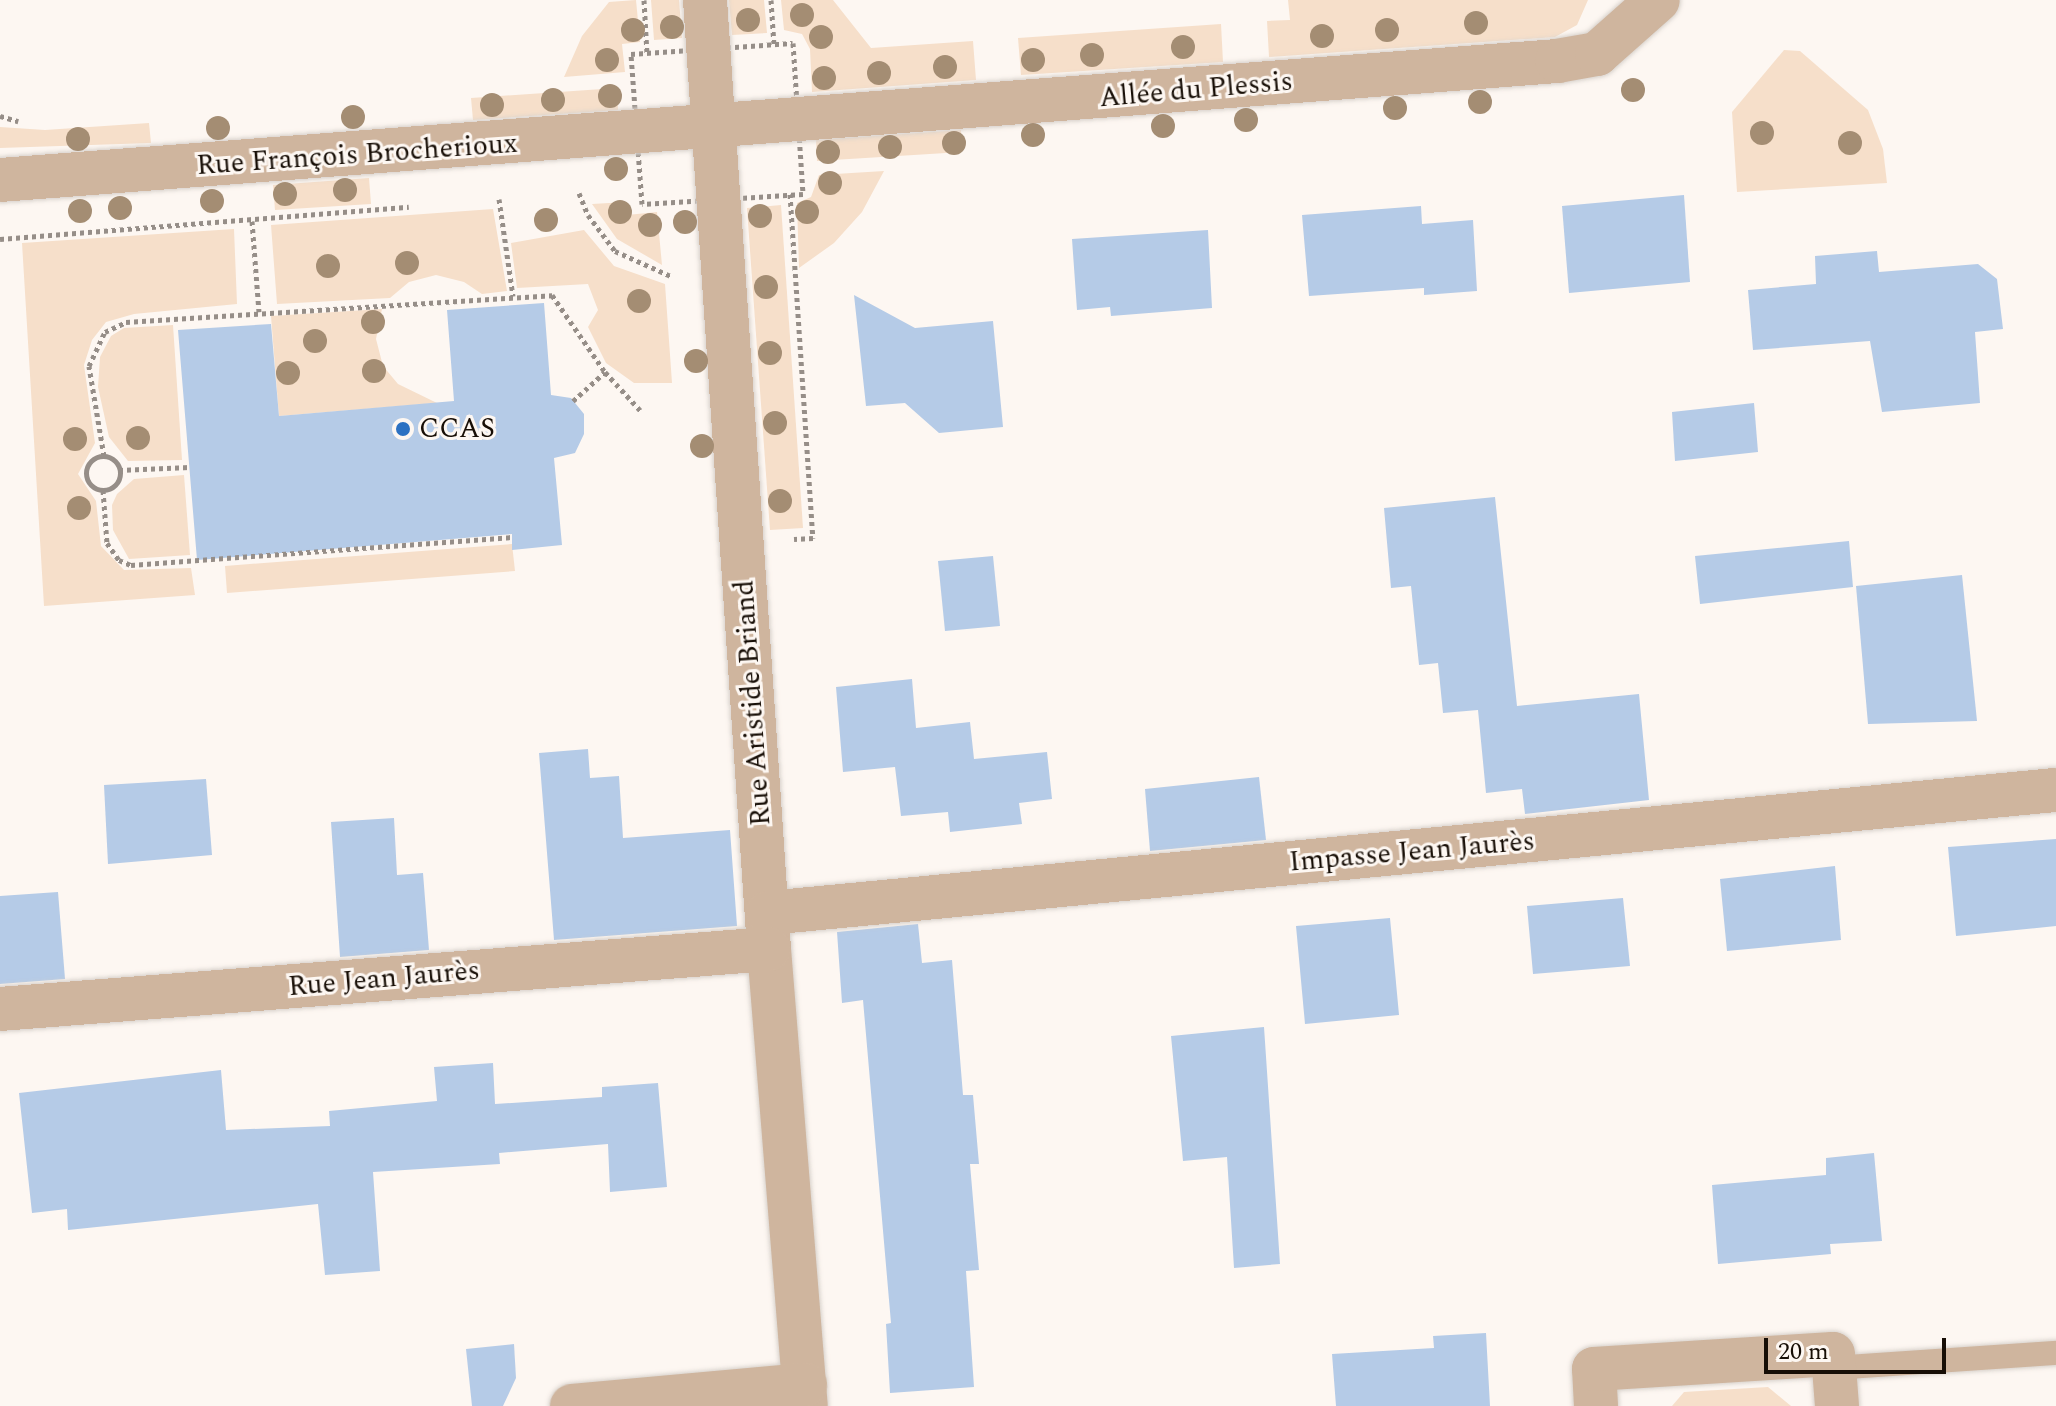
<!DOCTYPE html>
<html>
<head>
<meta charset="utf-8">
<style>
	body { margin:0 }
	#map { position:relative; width:2056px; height:1406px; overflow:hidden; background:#fdf7f2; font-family:Spectral,serif }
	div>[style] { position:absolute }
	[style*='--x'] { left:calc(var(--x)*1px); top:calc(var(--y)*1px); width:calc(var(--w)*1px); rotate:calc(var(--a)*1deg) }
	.green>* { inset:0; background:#f6dfca }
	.building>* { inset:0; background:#b5cbe7 }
	.path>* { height:5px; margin-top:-2.5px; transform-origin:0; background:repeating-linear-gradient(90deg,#968e88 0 4px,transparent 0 8px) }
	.path>.ring { margin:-2.5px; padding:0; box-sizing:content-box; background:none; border:5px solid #968e88; border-radius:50% }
	.roads { filter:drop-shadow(0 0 2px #d8d2cc) drop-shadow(0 0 2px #d8d2cc) }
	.lane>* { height:24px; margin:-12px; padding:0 12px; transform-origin:12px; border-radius:12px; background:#cfb59e }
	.street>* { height:44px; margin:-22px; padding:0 22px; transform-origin:22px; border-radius:22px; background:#cfb59e }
	.trees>* { width:24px; height:24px; margin:-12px; border-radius:50%; background:#a48d73 }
	.dots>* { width:22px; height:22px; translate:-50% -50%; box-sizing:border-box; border:4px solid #fdf7f2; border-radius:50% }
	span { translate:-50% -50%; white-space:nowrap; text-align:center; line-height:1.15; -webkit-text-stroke:6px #fdf7f2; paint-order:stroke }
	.street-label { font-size:28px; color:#170e06 }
	.poi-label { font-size:28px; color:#170e06 }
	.left { translate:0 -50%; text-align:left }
	.scale { position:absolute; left:1764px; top:1338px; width:182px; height:36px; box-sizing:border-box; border:4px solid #170e06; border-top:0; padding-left:10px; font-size:24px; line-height:28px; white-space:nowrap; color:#170e06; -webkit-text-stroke:6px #fdf7f2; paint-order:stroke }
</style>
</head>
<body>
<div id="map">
	<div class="green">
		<i style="clip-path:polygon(636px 0,640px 42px,622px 44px,625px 72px,564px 77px,582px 36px,609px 2px)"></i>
		<i style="clip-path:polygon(651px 0,679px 0,682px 38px,654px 40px)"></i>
		<i style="clip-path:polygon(729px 0,764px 0,767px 33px,732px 35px)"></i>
		<i style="clip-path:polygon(781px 0,833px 0,871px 48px,973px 41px,976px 80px,812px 92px,810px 49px,802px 34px,784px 30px)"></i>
		<i style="clip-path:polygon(1288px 0,1588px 0,1577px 25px,1555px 37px,1269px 57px,1267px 21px,1290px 20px)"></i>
		<i style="clip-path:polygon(1221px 24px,1223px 62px,1021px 75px,1018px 38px)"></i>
		<i style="clip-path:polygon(1784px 50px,1800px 51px,1868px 110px,1883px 149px,1887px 183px,1737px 192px,1732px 112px)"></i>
		<i style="clip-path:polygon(617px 88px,618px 110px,473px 120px,471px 98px)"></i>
		<i style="clip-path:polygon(149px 123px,151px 143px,0 148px,0 127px,45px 130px)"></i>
		<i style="clip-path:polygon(961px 130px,962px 152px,817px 161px,816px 140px)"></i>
		<i style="clip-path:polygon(884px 171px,862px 212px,834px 243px,799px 268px,797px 203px,811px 197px,819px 175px)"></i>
		<i style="clip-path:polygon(369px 178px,371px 204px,275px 210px,273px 185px)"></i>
		<i style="clip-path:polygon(626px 202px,627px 215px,657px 212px,662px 265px,617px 239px,592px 204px)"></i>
		<i style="clip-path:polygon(781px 205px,803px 528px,770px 530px,747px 208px)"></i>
		<i style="clip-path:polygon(493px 209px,507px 291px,482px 294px,464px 282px,436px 275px,409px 282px,390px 298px,277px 304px,271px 225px)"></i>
		<i style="clip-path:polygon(234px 229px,237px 304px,134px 314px,106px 322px,92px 340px,84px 365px,95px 443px,78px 474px,96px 501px,101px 546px,124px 570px,191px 568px,195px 595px,44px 606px,22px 243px)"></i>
		<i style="clip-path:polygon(584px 230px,614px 266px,665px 284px,672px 383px,634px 383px,606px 363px,588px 327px,598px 310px,588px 284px,517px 288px,511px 243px)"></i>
		<i style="clip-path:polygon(382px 309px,376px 339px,383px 366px,398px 384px,437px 403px,279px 416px,271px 316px)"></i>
		<i style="clip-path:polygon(173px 325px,182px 460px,128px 461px,109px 437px,98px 387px,100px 357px,111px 336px,124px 328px)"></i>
		<i style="clip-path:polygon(184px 475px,190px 555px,129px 559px,113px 530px,112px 505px,117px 494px,134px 479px)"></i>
		<i style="clip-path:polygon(512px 544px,515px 571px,227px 593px,225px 566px)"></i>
		<i style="clip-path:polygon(1768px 1387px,1791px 1406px,1672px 1406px,1684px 1392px)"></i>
	</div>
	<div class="building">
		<i style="clip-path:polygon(1684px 195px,1690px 282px,1569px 293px,1562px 206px)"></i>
		<i style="clip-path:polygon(1421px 206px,1422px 224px,1473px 220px,1477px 291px,1424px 295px,1424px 288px,1309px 296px,1302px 215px)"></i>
		<i style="clip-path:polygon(1208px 230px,1212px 308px,1111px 316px,1110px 307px,1077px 310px,1072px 239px)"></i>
		<i style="clip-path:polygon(1877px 251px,1879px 272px,1978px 264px,1997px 279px,2003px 329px,1975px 332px,1980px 403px,1882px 412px,1870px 341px,1753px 350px,1748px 290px,1816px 284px,1815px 256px)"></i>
		<i style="clip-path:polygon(854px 295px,915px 328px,993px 321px,1003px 427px,939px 433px,905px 403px,866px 406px)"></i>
		<i style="clip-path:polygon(544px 303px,551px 395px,571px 398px,584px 414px,584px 434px,575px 453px,554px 458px,562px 545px,512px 550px,512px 534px,197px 560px,178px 330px,271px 324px,279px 416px,454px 401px,447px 310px)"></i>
		<i style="clip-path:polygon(1754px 403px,1758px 452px,1675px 461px,1672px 412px)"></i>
		<i style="clip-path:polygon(1495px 497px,1517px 706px,1639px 694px,1649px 800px,1525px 814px,1522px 789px,1486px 793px,1478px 710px,1443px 713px,1438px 663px,1419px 665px,1411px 586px,1391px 588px,1384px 508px)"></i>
		<i style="clip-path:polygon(1849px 541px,1853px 587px,1700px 604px,1695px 556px)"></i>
		<i style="clip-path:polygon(993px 556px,1000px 626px,945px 631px,938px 561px)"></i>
		<i style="clip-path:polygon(1962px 575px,1977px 721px,1868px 724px,1856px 586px)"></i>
		<i style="clip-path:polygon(912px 679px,916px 728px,970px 722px,974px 759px,1047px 752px,1052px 799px,1019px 803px,1022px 824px,950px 832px,948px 812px,901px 816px,895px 767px,843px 772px,836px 687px)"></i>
		<i style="clip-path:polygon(588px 749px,590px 778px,619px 776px,623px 838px,730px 830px,737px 926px,554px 940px,539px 753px)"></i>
		<i style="clip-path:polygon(1259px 777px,1266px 840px,1150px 851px,1145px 789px)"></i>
		<i style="clip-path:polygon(206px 779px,212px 855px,108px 864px,104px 785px)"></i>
		<i style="clip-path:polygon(394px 818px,397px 875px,423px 873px,429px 950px,340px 957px,331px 822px)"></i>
		<i style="clip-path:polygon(2056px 839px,2056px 926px,1956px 936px,1948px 847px)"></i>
		<i style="clip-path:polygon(1835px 866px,1841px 940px,1727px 951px,1720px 879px)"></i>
		<i style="clip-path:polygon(58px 892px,65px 979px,0 984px,0 896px)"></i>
		<i style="clip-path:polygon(1623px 898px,1630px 966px,1533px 974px,1527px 906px)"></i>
		<i style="clip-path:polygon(1390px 918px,1399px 1015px,1305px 1024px,1296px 926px)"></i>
		<i style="clip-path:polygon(918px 924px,922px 963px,952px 960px,963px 1095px,973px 1095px,979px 1164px,970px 1164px,979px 1270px,966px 1271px,974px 1387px,890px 1393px,886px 1324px,891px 1323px,863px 1000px,842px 1003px,837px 932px)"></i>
		<i style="clip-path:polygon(1264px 1027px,1280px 1264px,1234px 1268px,1227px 1157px,1183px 1161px,1171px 1036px)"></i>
		<i style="clip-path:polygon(493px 1063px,495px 1104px,602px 1097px,602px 1087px,658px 1083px,667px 1187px,610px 1192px,608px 1144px,499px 1153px,500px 1164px,373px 1172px,380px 1271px,325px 1275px,318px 1204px,68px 1230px,67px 1209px,32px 1213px,19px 1093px,221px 1070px,226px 1130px,330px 1126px,329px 1111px,437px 1101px,434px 1067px)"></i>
		<i style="clip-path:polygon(1874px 1153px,1882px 1241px,1830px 1244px,1831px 1254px,1718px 1264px,1712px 1185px,1826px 1175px,1826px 1158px)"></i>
		<i style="clip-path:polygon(1486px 1333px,1490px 1406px,1336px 1406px,1332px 1354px,1434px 1348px,1433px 1336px)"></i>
		<i style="clip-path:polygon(514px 1344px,516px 1378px,503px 1406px,472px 1406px,466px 1349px)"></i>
	</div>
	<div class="path">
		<i style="--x:644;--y:0;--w:53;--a:86.8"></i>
		<i style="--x:771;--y:0;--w:45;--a:86.2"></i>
		<i style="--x:793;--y:43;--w:151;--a:86.2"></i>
		<i style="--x:803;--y:194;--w:161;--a:176.4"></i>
		<i style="--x:642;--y:204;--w:150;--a:-94.2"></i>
		<i style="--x:631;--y:54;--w:162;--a:-3.9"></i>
		<i style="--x:0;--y:116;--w:19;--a:16"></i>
		<i style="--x:579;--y:193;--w:24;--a:68"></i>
		<i style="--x:588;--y:215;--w:45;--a:53.1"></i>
		<i style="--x:615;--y:251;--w:61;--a:24.1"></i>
		<i style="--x:790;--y:194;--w:345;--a:86.2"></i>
		<i style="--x:813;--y:538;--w:19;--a:177"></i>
		<i style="--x:499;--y:199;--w:98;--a:81.8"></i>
		<i style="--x:252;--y:221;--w:91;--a:85.6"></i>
		<i style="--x:0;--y:239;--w:410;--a:-4.5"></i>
		<i style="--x:573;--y:401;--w:43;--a:-42.2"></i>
		<i style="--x:104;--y:456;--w:91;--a:-99.5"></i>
		<i style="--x:89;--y:366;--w:38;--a:-65"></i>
		<i style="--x:105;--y:332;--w:23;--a:-25"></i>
		<i style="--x:126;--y:322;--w:427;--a:-3.6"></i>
		<i style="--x:552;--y:295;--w:93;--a:55.5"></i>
		<i style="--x:605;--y:372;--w:52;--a:47.4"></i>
		<i class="ring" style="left:86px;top:456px;width:29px;height:29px"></i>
		<i style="--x:119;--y:470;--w:71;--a:-2.4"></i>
		<i style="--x:103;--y:490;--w:53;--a:85.7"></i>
		<i style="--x:107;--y:543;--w:21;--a:55"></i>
		<i style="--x:119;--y:560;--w:13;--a:23"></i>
		<i style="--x:131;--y:565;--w:382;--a:-4.2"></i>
	</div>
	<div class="roads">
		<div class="lane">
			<i style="--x:1834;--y:1368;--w:223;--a:-3.9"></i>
		</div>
		<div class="street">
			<i style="--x:705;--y:0;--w:951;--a:86.14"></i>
			<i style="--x:769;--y:949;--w:458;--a:85.4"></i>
			<i style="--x:0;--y:180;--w:1562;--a:-4.37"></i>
			<i style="--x:1557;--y:61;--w:41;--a:-9.9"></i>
			<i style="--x:1597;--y:54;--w:81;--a:-41.5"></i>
			<i style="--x:768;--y:913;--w:1294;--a:-5.46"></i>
			<i style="--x:0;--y:1009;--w:771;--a:-4.46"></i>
			<i style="--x:572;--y:1406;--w:234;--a:-5.2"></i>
			<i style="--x:1596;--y:1406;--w:37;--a:-93"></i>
			<i style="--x:1594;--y:1369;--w:239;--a:-3.6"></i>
			<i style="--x:1833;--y:1354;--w:52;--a:85.6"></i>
		</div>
	</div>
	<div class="trees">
		<i style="left:802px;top:15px"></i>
		<i style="left:748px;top:20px"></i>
		<i style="left:1476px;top:23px"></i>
		<i style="left:672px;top:27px"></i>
		<i style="left:633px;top:30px"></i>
		<i style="left:1387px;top:30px"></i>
		<i style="left:1322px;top:36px"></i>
		<i style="left:821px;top:37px"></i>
		<i style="left:1183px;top:47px"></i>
		<i style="left:1092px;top:55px"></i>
		<i style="left:607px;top:60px"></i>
		<i style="left:1033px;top:60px"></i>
		<i style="left:945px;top:67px"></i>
		<i style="left:879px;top:73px"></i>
		<i style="left:824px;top:78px"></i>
		<i style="left:1633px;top:90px"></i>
		<i style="left:610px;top:96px"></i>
		<i style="left:553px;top:100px"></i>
		<i style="left:1480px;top:102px"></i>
		<i style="left:492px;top:105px"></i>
		<i style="left:1395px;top:108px"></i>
		<i style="left:353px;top:117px"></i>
		<i style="left:1246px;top:120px"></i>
		<i style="left:1163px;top:126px"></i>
		<i style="left:218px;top:128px"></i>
		<i style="left:1762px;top:133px"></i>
		<i style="left:1033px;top:135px"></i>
		<i style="left:78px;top:139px"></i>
		<i style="left:954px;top:143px"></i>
		<i style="left:1850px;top:143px"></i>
		<i style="left:890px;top:147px"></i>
		<i style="left:828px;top:152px"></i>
		<i style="left:616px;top:169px"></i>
		<i style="left:830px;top:183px"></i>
		<i style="left:345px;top:190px"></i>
		<i style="left:285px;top:194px"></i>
		<i style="left:212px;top:201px"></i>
		<i style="left:120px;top:208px"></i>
		<i style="left:80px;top:211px"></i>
		<i style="left:620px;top:212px"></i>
		<i style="left:807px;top:212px"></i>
		<i style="left:760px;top:216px"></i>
		<i style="left:546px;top:220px"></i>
		<i style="left:685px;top:222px"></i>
		<i style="left:650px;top:225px"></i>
		<i style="left:407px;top:263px"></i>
		<i style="left:328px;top:266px"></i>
		<i style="left:766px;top:287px"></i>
		<i style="left:639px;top:301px"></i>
		<i style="left:373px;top:322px"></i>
		<i style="left:315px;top:341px"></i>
		<i style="left:770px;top:353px"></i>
		<i style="left:696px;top:361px"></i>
		<i style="left:374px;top:371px"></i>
		<i style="left:288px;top:373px"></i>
		<i style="left:775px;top:423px"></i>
		<i style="left:138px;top:438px"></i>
		<i style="left:75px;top:439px"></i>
		<i style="left:702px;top:446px"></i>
		<i style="left:780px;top:501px"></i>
		<i style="left:79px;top:508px"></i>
	</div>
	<div class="dots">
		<i style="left:403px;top:429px;background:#2c71c2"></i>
	</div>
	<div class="street-label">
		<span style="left:1196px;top:90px;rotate:-5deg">Allée du Plessis</span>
		<span style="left:357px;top:155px;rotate:-4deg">Rue François Brocherioux</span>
		<span style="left:753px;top:703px;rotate:-94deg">Rue Aristide Briand</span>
		<span style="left:1412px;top:852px;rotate:-5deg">Impasse Jean Jaurès</span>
		<span style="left:384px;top:979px;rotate:-5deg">Rue Jean Jaurès</span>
	</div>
	<div class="poi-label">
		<span class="left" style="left:419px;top:429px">CCAS</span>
	</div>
	<div class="scale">20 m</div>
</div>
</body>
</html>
